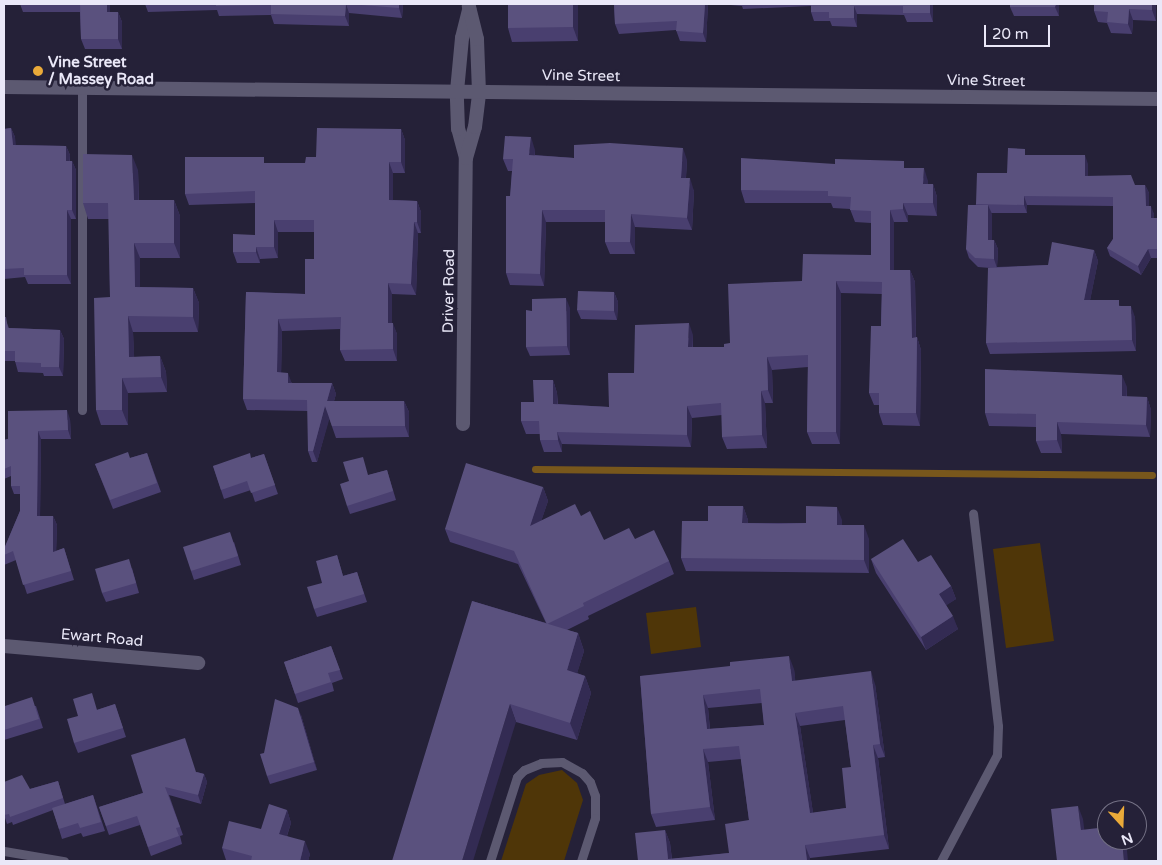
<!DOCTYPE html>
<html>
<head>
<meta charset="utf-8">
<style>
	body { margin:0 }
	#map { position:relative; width:1162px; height:865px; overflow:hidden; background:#252138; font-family:"Varela Round",sans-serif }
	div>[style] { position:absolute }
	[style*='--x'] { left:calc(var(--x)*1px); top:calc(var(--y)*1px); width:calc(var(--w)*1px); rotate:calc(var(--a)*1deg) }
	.green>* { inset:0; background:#4f3608 }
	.stream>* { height:7px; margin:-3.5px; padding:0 3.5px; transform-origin:3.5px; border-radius:3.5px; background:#78571c }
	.service>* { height:9px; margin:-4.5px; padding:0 4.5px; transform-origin:4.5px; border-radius:4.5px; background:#5c5971 }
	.minor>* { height:14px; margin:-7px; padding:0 7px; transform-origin:7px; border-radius:7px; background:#5c5971 }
	.tertiary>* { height:14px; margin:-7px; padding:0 7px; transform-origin:7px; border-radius:7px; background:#5c5971 }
	.wall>* { inset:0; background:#493f6f }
	.shaded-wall>* { inset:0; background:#332b53 }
	.building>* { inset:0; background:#5a517e }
	.dots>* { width:14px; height:14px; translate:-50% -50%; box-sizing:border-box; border:2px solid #252138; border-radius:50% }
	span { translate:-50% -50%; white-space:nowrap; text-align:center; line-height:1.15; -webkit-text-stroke:5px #252138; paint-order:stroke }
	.poi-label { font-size:15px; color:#eae8f8; font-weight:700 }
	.left { translate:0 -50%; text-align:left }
	.street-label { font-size:15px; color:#eae8f8 }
	.frame { position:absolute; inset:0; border:5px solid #eae8f8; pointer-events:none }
	.north { position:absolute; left:1097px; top:800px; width:50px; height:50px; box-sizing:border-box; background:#252138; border:1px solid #747185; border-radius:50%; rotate:160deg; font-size:14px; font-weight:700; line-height:20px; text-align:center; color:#eae8f8 }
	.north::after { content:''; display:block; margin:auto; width:18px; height:22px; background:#eaaa39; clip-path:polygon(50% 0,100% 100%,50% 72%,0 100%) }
	.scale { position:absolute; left:984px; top:25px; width:66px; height:22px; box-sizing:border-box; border:2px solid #eae8f8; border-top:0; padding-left:6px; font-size:15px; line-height:18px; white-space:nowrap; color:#eae8f8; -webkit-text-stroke:4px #252138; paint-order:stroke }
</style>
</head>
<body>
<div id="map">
	<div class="green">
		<i style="clip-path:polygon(1040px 543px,1054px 641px,1006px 648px,993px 549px)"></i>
		<i style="clip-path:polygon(696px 607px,701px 647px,651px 654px,646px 613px)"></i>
		<i style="clip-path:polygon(562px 770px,577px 783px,583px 800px,564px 861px,501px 861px,526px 784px,539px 775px)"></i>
	</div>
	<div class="stream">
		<i style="--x:535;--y:469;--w:617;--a:0.56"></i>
	</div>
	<div class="service">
		<i style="--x:82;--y:88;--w:322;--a:90"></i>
		<i style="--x:4;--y:851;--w:61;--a:9.5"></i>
		<i style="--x:490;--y:861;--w:88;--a:-72.2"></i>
		<i style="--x:517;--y:777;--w:10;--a:-45"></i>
		<i style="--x:524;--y:770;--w:18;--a:-22"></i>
		<i style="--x:541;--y:763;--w:21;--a:-3"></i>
		<i style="--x:562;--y:762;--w:23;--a:29"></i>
		<i style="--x:582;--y:773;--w:12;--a:48"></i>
		<i style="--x:590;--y:782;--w:15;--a:70"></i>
		<i style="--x:595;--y:796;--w:22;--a:90"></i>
		<i style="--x:595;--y:818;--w:45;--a:108"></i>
		<i style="--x:941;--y:861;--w:120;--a:-62.2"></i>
		<i style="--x:997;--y:755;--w:29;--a:-88"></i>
		<i style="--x:998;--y:726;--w:214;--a:-96.7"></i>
	</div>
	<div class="minor">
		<i style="--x:466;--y:158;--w:30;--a:-105"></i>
		<i style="--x:458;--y:129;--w:38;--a:-92"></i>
		<i style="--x:457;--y:91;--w:53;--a:-84.6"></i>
		<i style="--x:462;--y:38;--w:30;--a:-76"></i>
		<i style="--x:463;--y:424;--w:266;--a:-89.4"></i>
		<i style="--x:466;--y:158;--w:32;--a:-74"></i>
		<i style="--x:475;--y:127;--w:35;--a:-83"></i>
		<i style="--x:479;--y:92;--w:53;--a:-92.2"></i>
		<i style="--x:477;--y:39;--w:34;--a:-104"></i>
		<i style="--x:4;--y:646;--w:195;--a:5"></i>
	</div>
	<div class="tertiary">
		<i style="--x:4;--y:87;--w:1154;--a:0.6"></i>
	</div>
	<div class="wall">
		<i style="clip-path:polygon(20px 4px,110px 4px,110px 12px,118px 12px,122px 22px,122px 49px,85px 49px,81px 39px,80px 12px,23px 12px)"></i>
		<i style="clip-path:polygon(145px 4px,403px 4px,402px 18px,349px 13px,349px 26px,274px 24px,271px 15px,219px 16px,217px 10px,148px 12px)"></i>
		<i style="clip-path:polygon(508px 4px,578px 4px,578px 41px,512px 42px,508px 28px)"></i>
		<i style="clip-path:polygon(614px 4px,708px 4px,706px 42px,680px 41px,676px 30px,619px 34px,615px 24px)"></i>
		<i style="clip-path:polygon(719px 4px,933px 4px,933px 22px,907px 22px,904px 15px,857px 14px,857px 27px,832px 26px,830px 21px,814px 21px,811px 12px,811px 6px,743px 9px,742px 6px)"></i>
		<i style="clip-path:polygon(1010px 4px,1059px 4px,1059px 16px,1014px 16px,1010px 7px)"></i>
		<i style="clip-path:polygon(1156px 4px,1156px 21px,1133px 20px,1132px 34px,1111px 33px,1107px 23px,1098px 22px,1094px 11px)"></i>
		<i style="clip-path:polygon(11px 128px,15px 137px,15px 145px,66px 146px,70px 155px,70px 161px,72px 161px,76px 170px,76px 219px,71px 219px,71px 284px,28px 284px,25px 277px,4px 279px,4px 129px)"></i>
		<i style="clip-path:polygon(401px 129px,405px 140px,405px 173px,393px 173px,393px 200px,417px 201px,421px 212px,421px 233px,418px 233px,416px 295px,392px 294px,392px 323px,397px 334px,397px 361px,345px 361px,340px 350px,340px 329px,282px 331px,281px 373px,292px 383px,332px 383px,336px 394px,334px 401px,404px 401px,409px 412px,409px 437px,336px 438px,329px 418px,317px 462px,312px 462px,308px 451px,308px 411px,247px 410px,243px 399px,246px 292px,305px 294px,314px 259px,314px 232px,278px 232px,278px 258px,260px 259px,260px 263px,237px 263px,233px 252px,255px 235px,255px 203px,189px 205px,185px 194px,266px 163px,305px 163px,316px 157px)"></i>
		<i style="clip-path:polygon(535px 150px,535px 155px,574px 158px,687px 160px,686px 178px,694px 191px,692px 230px,635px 227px,635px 254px,610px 254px,605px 242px,605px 222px,546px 222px,544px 286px,510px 285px,506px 273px,512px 171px,508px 171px,503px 159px)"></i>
		<i style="clip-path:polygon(1027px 155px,1088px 164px,1088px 176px,1135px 185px,1145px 185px,1149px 193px,1149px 206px,1154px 214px,1154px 218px,1158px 218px,1158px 258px,1151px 258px,1141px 275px,1110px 256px,1107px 248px,1113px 239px,1113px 206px,1027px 205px,1027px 213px,991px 213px,992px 240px,994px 240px,998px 249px,997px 267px,1048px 265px,1094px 250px,1098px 261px,1090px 300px,1121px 306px,1135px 317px,1136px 351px,990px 354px,986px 343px,990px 268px,978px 267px,969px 258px,966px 249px,976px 204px)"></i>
		<i style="clip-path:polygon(906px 168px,928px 181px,928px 184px,933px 184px,937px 197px,937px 216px,908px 215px,908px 222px,894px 222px,894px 270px,910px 270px,915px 282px,916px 337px,917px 337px,921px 350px,920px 426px,883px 425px,879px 413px,879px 405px,874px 405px,869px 393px,881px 326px,882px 294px,841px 293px,840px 444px,812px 444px,807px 432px,808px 367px,772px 370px,773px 403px,765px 403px,767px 448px,727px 449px,722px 437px,722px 415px,692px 418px,691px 447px,562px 444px,562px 452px,544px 452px,540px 440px,540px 434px,526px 434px,521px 421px,534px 402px,553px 380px,557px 393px,558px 404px,609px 407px,634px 373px,693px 335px,693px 347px,724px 347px,730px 343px,802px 281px,871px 255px,871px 223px,855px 222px,850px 209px,833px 208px,831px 203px,745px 203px,741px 190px)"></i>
		<i style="clip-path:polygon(138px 170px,139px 200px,174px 200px,180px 216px,180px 258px,140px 258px,140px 287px,193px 288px,199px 303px,198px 332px,133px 332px,134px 357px,160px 356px,166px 372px,167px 392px,128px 393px,128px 425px,101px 425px,96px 410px,110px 297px,109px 219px,88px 219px,83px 203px)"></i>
		<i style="clip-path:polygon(614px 292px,618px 302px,617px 320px,581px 319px,577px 310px)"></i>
		<i style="clip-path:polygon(570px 308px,570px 355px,530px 356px,526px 347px)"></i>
		<i style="clip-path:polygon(4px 317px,9px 328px,60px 330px,64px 339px,63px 376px,44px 376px,43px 373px,18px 372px,15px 361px,4px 361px)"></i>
		<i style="clip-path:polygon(1127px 387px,1127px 397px,1147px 397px,1151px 410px,1150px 437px,1061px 434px,1062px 453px,1041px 453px,1036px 441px,1036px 427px,989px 426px,985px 413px)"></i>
		<i style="clip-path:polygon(70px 419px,71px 439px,41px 439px,40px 516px,53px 516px,57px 525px,56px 551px,64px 548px,74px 580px,27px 594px,16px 560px,4px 565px,4px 549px,20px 511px,20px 494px,14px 494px,11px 486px,11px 476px,4px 479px,4px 440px)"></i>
		<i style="clip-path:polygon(147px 453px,161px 492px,113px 509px,95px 464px,130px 458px)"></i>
		<i style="clip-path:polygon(264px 454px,278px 494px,255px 502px,251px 490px,224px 499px,213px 466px,251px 458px)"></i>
		<i style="clip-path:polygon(387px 470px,396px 500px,350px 514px,347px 506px,369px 475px)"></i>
		<i style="clip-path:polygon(543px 487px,548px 501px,541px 521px,581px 516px,604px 540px,635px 539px,669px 561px,674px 574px,588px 616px,589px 619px,567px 630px,578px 633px,584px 651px,577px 673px,585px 676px,591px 693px,577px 740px,516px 722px,472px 601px,546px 623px,518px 564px,450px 542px,445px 529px)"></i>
		<i style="clip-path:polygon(743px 506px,748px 520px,748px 523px,806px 523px,842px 520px,842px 525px,869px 539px,869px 573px,686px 571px,681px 558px)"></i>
		<i style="clip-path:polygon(234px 542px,241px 565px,194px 580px,191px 571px)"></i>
		<i style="clip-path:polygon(337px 555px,343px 576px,357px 572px,367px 602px,317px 617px,314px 609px,322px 583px)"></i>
		<i style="clip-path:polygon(871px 559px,918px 562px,951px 586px,956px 599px,946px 605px,958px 629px,926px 650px,876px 573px)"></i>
		<i style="clip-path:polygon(132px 568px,139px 593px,106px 602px,102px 593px)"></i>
		<i style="clip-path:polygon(331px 646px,343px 679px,332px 683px,334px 691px,298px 703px,284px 662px)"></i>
		<i style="clip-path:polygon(evenodd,794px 669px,795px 681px,875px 684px,885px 757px,878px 758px,889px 849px,810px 858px,810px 861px,638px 861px,665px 830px,670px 843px,672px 859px,729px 853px,749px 820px,741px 759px,708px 762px,715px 820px,656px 827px,651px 814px,640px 676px,794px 669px,762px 703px,764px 725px,710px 729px,708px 708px,762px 703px,794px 669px,845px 720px,851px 767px,846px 808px,813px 813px,800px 726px,845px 720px)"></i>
		<i style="clip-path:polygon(4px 702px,5px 706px,36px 706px,43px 728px,4px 740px)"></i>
		<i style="clip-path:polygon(115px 704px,126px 737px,78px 753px,74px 743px,78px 716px)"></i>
		<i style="clip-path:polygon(301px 715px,317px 770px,270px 784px,267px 776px)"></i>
		<i style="clip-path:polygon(197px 772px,204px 774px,207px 782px,201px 804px,169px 795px,183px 835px,180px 836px,182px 844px,151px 856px,140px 825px,109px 835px,99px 807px,143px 793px)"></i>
		<i style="clip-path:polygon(58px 781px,65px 804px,93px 795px,105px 831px,83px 837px,81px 833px,62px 839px,53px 810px,13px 825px,12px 822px,7px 824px,4px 815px,30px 789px)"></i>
		<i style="clip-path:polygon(287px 810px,291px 823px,287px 836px,310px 854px,308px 861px,229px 861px,226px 860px,222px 848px,261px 829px)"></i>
	</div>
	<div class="shaded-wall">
		<i style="clip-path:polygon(107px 4px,110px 4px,110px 22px,107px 12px)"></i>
		<i style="clip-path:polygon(346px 4px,349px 13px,349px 26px,345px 16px)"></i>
		<i style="clip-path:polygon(399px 4px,403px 4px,402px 18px,399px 8px)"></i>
		<i style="clip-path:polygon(573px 4px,578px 4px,578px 41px,573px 27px)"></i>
		<i style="clip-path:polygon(705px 4px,708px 4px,706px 42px,703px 33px)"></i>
		<i style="clip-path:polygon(930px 4px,933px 4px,933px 22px,930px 13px)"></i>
		<i style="clip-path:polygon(1056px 4px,1059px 4px,1059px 16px,1055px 7px)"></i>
		<i style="clip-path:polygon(1152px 4px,1156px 4px,1156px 21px,1152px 10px)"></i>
		<i style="clip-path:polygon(854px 6px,857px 14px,857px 27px,854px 18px)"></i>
		<i style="clip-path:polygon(1129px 9px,1133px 20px,1132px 34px,1128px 24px)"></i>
		<i style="clip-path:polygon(118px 12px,122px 22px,122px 49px,118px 39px)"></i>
		<i style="clip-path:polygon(11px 128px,15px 137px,17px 154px,13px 145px)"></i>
		<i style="clip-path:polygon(401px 129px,405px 140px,405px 173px,401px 162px)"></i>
		<i style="clip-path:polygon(531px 137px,535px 150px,534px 167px,529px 155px)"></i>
		<i style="clip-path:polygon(66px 146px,70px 155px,69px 170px,66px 161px)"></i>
		<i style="clip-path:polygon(683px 148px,687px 160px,685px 190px,681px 178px)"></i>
		<i style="clip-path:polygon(132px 155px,138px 170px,139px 216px,134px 200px)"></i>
		<i style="clip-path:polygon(1085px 155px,1088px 164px,1088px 184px,1085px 176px)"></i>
		<i style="clip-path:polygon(72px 161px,76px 170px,76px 219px,72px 210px)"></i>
		<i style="clip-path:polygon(389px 162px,393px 173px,393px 211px,389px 200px)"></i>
		<i style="clip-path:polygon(924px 168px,928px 181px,928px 197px,923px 184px)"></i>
		<i style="clip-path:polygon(690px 178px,694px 191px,692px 230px,687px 218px)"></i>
		<i style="clip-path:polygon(933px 184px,937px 197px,937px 216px,933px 203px)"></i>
		<i style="clip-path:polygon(1145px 185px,1149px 193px,1149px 214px,1146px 206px)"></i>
		<i style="clip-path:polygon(1024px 196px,1027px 205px,1027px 213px,1024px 205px)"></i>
		<i style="clip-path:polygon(174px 200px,180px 216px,180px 258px,174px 243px)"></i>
		<i style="clip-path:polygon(417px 201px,421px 212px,421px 233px,417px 222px)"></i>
		<i style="clip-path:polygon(903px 203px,908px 215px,908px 222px,903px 209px)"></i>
		<i style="clip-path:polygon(988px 205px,992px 214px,992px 249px,988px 240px)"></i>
		<i style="clip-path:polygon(1151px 206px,1154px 214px,1154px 226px,1151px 218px)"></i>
		<i style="clip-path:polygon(67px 210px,71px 219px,71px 284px,67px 275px)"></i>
		<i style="clip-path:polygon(542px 210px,546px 222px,544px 286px,540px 274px)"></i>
		<i style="clip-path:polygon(890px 210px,894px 222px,894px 282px,890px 270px)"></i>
		<i style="clip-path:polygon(631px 214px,635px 227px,635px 254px,630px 242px)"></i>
		<i style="clip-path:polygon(274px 220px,278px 232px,278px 258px,274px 247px)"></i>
		<i style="clip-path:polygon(414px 222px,418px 233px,416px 295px,411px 284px)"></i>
		<i style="clip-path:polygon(994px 240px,998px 249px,997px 268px,994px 259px)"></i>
		<i style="clip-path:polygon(134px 243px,140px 258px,140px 302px,135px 287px)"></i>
		<i style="clip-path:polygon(256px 247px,260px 259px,260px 263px,256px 252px)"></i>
		<i style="clip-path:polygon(1148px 249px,1151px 258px,1141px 275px,1138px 266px)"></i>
		<i style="clip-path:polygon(1094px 250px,1098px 261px,1088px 311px,1084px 300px)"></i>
		<i style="clip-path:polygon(910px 270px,915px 282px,916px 350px,912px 338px)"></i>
		<i style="clip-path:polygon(836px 281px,841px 293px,840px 444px,836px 432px)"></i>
		<i style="clip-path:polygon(388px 283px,392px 294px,392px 334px,388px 323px)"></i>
		<i style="clip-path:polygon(193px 288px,199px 303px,198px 332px,193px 317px)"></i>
		<i style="clip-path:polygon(614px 292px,618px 302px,617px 320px,614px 311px)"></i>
		<i style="clip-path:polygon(566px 298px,570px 308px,570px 355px,567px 346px)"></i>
		<i style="clip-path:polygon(1131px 306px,1135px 317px,1136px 351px,1132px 340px)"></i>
		<i style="clip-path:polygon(128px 316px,133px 332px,135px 373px,129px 357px)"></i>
		<i style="clip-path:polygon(278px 319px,282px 331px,281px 384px,277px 372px)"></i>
		<i style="clip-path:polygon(393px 323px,397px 334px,397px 361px,393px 349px)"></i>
		<i style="clip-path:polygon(689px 323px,693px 335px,692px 359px,688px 347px)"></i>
		<i style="clip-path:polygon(60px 330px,64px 339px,63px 376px,59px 367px)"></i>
		<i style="clip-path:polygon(917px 337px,921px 350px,920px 426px,916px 413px)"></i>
		<i style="clip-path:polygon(160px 356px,166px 372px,167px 392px,161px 377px)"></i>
		<i style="clip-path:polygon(767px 357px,772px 370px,773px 403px,768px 390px)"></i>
		<i style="clip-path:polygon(288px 373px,292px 384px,288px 383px)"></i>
		<i style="clip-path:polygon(1122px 375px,1127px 387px,1126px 409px,1122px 396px)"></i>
		<i style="clip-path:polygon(122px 378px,128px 393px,128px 425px,122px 410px)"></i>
		<i style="clip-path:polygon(553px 380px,557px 393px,558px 416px,553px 404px)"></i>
		<i style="clip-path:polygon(332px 383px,336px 394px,331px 412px,327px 401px)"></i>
		<i style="clip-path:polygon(761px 391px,765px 403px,767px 448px,762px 435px)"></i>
		<i style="clip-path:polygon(1147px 397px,1151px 410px,1150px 437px,1146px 425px)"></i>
		<i style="clip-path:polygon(404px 401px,409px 412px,409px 437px,405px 426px)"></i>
		<i style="clip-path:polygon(325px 406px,330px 417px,317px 462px,313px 451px)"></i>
		<i style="clip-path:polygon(687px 406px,692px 418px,691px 447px,687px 435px)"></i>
		<i style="clip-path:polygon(67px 410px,70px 419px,71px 439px,68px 430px)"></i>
		<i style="clip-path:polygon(1057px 422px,1061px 434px,1062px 453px,1057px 440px)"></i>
		<i style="clip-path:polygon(38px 431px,41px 439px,40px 525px,37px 516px)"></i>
		<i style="clip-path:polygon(557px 432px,562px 444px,562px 452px,558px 440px)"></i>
		<i style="clip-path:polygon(543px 487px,548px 501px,535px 540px,530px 526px)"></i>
		<i style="clip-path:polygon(743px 506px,748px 520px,747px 536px,742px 523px)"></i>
		<i style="clip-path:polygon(837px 507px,842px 520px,842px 538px,837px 525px)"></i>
		<i style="clip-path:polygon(53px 516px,57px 525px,56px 560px,53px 552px)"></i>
		<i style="clip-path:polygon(864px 525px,869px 539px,869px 573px,864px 560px)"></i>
		<i style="clip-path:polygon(951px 586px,956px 599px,944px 607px,939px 594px)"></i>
		<i style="clip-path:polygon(953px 616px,958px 629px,926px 650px,921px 637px)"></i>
		<i style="clip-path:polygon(578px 633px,584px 651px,573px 687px,567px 670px)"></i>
		<i style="clip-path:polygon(789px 656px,794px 669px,797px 694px,792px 681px)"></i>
		<i style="clip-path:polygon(871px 671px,875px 684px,885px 757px,880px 744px)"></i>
		<i style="clip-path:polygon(585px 676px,591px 693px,577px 740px,570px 723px)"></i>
		<i style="clip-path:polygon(703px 695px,708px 708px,711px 742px,707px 729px)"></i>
		<i style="clip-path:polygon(510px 704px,516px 722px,473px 861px,462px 861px)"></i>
		<i style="clip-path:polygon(298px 708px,301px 715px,317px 770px,314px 762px)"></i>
		<i style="clip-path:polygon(795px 713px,800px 726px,815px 826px,810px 813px)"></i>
		<i style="clip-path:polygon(873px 745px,878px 758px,889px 849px,884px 835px)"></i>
		<i style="clip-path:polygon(703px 749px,708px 762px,715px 820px,710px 807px)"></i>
		<i style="clip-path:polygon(204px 774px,207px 782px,201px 804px,198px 795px)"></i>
		<i style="clip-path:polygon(1078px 806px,1083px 819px,1086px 843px,1081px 830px)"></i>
		<i style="clip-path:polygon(287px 810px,291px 823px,283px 847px,279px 834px)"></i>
		<i style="clip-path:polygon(665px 830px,670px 843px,672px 861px,668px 859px)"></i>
		<i style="clip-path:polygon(1122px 840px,1126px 840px,1128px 861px,1124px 861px)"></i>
		<i style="clip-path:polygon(305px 841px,310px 854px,308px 861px,300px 861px)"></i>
		<i style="clip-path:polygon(805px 845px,810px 858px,810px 861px,807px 861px)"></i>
	</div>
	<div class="building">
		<i style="clip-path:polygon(80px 4px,107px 4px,107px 12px,118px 12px,118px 39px,81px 39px)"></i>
		<i style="clip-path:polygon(216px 4px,346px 4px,345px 16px,271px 14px,271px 5px,216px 6px)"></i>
		<i style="clip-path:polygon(349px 4px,399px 4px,399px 8px)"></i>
		<i style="clip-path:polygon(508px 4px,573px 4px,573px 27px,508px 28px)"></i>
		<i style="clip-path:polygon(614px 4px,705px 4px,703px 33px,676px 31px,677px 21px,615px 24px)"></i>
		<i style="clip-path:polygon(811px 4px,930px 4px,930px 13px,903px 13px,903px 6px,854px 6px,854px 18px,829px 18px,829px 12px,811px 12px)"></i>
		<i style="clip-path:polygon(1010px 4px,1056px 4px,1055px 7px,1010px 7px)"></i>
		<i style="clip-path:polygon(1094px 4px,1152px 4px,1152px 10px,1129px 9px,1128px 24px,1107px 22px,1108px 12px,1094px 11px)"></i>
		<i style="clip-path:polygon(11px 128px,13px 145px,66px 146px,66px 161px,72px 161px,72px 210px,67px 210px,67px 275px,24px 275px,24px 268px,4px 269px,4px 129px)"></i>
		<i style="clip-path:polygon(317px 128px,401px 129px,401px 162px,389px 162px,389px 200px,417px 201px,417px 222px,414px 222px,411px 284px,388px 283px,388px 323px,393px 323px,393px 349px,340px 350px,341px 317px,278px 319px,277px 372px,288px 373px,288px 383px,332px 383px,327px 401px,404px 401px,405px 426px,332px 426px,325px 406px,313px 451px,308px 451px,307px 400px,243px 399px,246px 292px,305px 294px,305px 259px,314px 259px,314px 220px,274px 220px,274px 247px,256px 247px,256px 252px,233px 252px,233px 234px,255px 235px,255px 191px,185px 194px,185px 157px,264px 157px,264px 163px,305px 163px,306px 157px,316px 157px)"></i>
		<i style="clip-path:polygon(505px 136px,531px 137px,529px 155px,574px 158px,574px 145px,610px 143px,683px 148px,681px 178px,690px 178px,687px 218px,631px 214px,630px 242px,605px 242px,605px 210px,542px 210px,540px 274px,506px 273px,506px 196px,510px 196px,513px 159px,503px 159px)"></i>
		<i style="clip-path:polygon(1008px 148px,1025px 149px,1025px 155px,1085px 155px,1085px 176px,1131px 175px,1135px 185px,1145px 185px,1146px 206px,1151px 206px,1151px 218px,1158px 218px,1158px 249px,1148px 249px,1138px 266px,1107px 248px,1113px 239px,1113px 197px,1024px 196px,1024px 205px,976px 204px,977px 173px,1007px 173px)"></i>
		<i style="clip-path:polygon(83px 154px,132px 155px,134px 200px,174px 200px,174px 243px,134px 243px,135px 287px,193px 288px,193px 317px,128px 316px,129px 357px,160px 356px,161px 377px,122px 378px,122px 410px,96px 410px,94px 298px,110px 297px,108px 203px,83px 203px)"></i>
		<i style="clip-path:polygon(741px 158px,835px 164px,835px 159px,904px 161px,904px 168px,924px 168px,923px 184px,933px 184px,933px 203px,903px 203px,903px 209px,890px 210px,890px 270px,910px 270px,912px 338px,917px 337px,916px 413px,879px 413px,879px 393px,869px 393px,871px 326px,881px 326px,882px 282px,836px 281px,836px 432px,807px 432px,808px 355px,767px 357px,768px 390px,761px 391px,762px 435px,722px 437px,721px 403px,687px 406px,687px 435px,557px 432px,558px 440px,540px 440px,539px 421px,521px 421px,521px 402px,534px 402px,533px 380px,553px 380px,553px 404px,609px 407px,608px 373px,634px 373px,635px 325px,689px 323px,688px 347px,724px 347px,724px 344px,730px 343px,728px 284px,802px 281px,803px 254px,871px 255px,871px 211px,850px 210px,851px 197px,828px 196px,828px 191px,741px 190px)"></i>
		<i style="clip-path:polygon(968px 205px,988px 205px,988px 240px,994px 240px,994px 259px,975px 258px,966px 249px)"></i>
		<i style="clip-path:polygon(1052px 242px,1094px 250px,1084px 300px,1119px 300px,1119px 306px,1131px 306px,1132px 340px,986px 343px,988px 268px,1048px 265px)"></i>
		<i style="clip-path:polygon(578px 291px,614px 292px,614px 311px,577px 310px)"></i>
		<i style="clip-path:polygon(566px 298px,567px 346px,526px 347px,526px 310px,532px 311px,532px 299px)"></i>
		<i style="clip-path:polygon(4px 317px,6px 317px,8px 328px,60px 330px,59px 367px,41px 367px,41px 363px,15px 362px,15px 351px,4px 351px)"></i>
		<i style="clip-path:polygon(985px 369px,1122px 375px,1122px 396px,1147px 397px,1146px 425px,1057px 422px,1057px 440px,1036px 441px,1036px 414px,985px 413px)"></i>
		<i style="clip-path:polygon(67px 410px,68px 430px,38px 431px,37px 516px,53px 516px,53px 552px,64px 548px,71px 571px,23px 585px,13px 551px,4px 555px,4px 549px,20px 511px,20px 486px,11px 486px,11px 466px,4px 469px,4px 440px,8px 439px,8px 411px)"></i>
		<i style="clip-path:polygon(128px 452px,130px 458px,147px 453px,157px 483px,110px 500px,95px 464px)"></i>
		<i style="clip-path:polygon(250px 453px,251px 458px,264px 454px,275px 485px,251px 493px,247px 481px,221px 490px,213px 466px)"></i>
		<i style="clip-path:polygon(363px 457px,368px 475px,387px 470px,393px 491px,347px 506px,340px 484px,349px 481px,343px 462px)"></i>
		<i style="clip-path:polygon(466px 463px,543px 487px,530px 526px,575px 504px,581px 516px,590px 511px,604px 540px,629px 528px,635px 539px,654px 530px,669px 561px,583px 603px,584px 606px,547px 624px,514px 551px,445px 529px)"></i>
		<i style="clip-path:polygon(708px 506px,743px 506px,742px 523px,778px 524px,806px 523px,806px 506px,837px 507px,837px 525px,864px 525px,864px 560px,681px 558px,682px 521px,708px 521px)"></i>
		<i style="clip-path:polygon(230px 532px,238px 556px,191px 571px,183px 547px)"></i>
		<i style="clip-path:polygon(903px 539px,918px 562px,931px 555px,951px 586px,939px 594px,953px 616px,921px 637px,871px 559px)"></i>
		<i style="clip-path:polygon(337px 555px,343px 576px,357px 572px,364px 594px,314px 609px,307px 587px,322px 583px,316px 561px)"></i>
		<i style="clip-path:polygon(129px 559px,136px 583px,102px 593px,95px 569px)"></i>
		<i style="clip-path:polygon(472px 601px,578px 633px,567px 670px,585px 676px,570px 723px,510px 704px,462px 861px,392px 861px)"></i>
		<i style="clip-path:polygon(331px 646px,340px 670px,328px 673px,331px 682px,295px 694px,284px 662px)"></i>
		<i style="clip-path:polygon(evenodd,789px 656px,792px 681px,871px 671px,880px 744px,873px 745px,884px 835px,805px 845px,807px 861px,638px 861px,635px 833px,665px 830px,668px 859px,729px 853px,725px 824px,749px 820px,739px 746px,703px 749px,710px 807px,651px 814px,640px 676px,730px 666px,730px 662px,789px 656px,760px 689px,764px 725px,707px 729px,703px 695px,760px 689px,789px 656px,843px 706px,851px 767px,842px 768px,846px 808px,810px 813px,795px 713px,843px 706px)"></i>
		<i style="clip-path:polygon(92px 693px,97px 710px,115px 704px,123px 728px,74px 743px,67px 719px,78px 716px,73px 699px)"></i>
		<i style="clip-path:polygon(32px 697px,39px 719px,4px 730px,4px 703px,5px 706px)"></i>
		<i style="clip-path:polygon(275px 699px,298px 708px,314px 762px,267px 776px,260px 754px,264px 753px)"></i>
		<i style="clip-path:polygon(185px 738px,196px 772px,204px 774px,198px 795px,165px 787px,180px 827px,176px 828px,179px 836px,148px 847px,137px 816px,106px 826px,99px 807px,143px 793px,131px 755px)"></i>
		<i style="clip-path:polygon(22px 775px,30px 789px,58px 781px,63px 798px,10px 817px,9px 814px,4px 815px,4px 782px)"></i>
		<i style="clip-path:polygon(93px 795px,101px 822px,80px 828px,78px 823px,59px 829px,52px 808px)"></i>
		<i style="clip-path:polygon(269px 804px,287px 810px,279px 834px,305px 841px,300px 861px,251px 861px,252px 856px,222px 848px,229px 821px,261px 829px)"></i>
		<i style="clip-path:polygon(1078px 806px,1081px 830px,1107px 827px,1107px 840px,1122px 840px,1124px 861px,1057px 861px,1051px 809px)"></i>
	</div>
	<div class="dots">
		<i style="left:38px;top:71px;background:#eaaa39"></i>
	</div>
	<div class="poi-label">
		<span class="left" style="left:48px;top:71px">Vine Street<br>/ Massey Road</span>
	</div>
	<div class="street-label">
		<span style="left:581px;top:76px;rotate:1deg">Vine Street</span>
		<span style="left:986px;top:81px;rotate:1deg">Vine Street</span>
		<span style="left:449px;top:291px;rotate:-89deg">Driver Road</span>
		<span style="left:102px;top:638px;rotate:5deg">Ewart Road</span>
	</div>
	<div class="frame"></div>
	<div class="north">N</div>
	<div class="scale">20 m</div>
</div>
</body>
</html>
